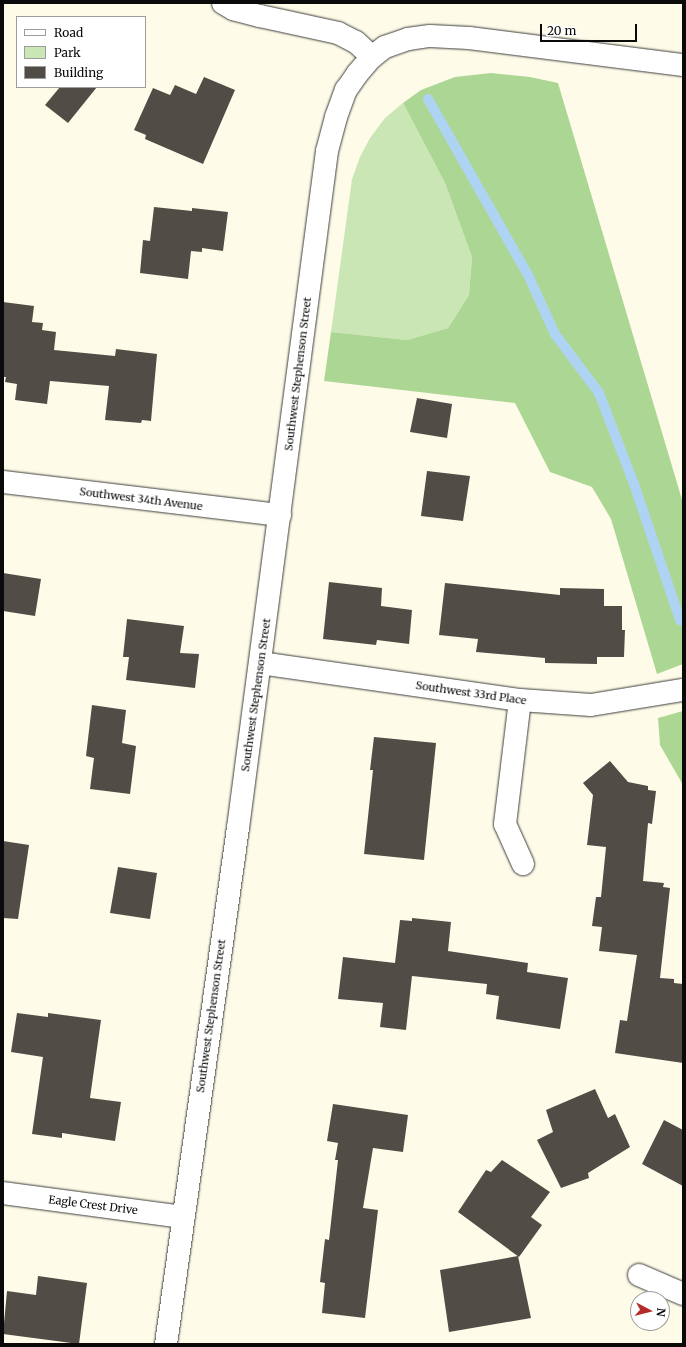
<!DOCTYPE html>
<html>
<head>
<meta charset="utf-8">
<style>
	body { margin:0 }
	#map { position:relative; width:686px; height:1347px; overflow:hidden; background:#fefce8; font-family:Merriweather,serif }
	div>[style] { position:absolute }
	[style*='--x'] { left:calc(var(--x)*1px); top:calc(var(--y)*1px); width:calc(var(--w)*1px); rotate:calc(var(--a)*1deg) }
	.green>* { inset:0; background:#cae6b4 }
	.forest>* { inset:0; background:#acd694 }
	.stream>* { height:10px; margin:-5px; padding:0 5px; transform-origin:5px; border-radius:5px; background:#afd4f3 }
	.building>* { inset:0; background:#524c47 }
	.roads { filter:drop-shadow(0 0 1px #3d3d3d) drop-shadow(0 0 1px #3d3d3d) }
	.minor>* { height:22px; margin:-11px; padding:0 11px; transform-origin:11px; border-radius:11px; background:#fff }
	.tertiary>* { height:22px; margin:-11px; padding:0 11px; transform-origin:11px; border-radius:11px; background:#fff }
	span { translate:-50% -50%; white-space:nowrap; text-align:center; line-height:1.15; -webkit-text-stroke:4px #fff; paint-order:stroke }
	.street-label { font-size:11px; color:#0a0a0a }
	.frame { position:absolute; inset:0; border:4px solid #0a0a0a; pointer-events:none }
	.legend { position:absolute; left:16px; top:16px; width:130px; height:72px; box-sizing:border-box; background:#fff; border:1px solid #9d9d9d; margin:0; padding:5px 7px; list-style:none; font-size:12px; color:#0a0a0a }
	.legend li { display:flex; align-items:center; gap:8px; height:20px }
	.legend b { width:20px; border:1px solid #9d9d9d }
	.north { position:absolute; left:630px; top:1291px; width:40px; height:40px; box-sizing:border-box; background:#fff; border:1px solid #9d9d9d; border-radius:50%; rotate:97deg; font-size:11px; font-weight:700; line-height:16px; text-align:center; color:#0a0a0a }
	.north::after { content:''; display:block; margin:auto; width:14px; height:18px; background:#b42c28; clip-path:polygon(50% 0,100% 100%,50% 72%,0 100%) }
	.scale { position:absolute; left:540px; top:24px; width:97px; height:18px; box-sizing:border-box; border:2px solid #0a0a0a; border-top:0; padding-left:5px; font-size:12px; line-height:14px; white-space:nowrap; color:#0a0a0a; -webkit-text-stroke:3px #fff; paint-order:stroke }
</style>
</head>
<body>
<div id="map">
	<div class="green">
		<i style="clip-path:polygon(403px 103px,445px 183px,472px 257px,469px 295px,448px 328px,407px 340px,331px 332px,352px 179px,360px 157px,370px 138px,385px 118px)"></i>
	</div>
	<div class="forest">
		<i style="clip-path:polygon(491px 73px,530px 77px,558px 83px,683px 503px,683px 664px,657px 674px,611px 519px,592px 487px,550px 472px,515px 403px,324px 381px,331px 332px,407px 340px,448px 328px,469px 295px,472px 257px,445px 183px,403px 103px,421px 90px,455px 77px)"></i>
		<i style="clip-path:polygon(683px 711px,683px 785px,660px 745px,658px 718px)"></i>
	</div>
	<div class="stream">
		<i style="--x:428;--y:99;--w:205;--a:60.4"></i>
		<i style="--x:529;--y:277;--w:63;--a:65.5"></i>
		<i style="--x:555;--y:334;--w:74;--a:53.3"></i>
		<i style="--x:599;--y:393;--w:97;--a:69"></i>
		<i style="--x:634;--y:484;--w:144;--a:71.3"></i>
	</div>
	<div class="building">
		<i style="clip-path:polygon(204px 77px,235px 90px,203px 164px,145px 139px,146px 135px,134px 130px,153px 88px,170px 95px,175px 85px,196px 94px)"></i>
		<i style="clip-path:polygon(60px 87px,97px 87px,68px 123px,45px 105px)"></i>
		<i style="clip-path:polygon(154px 207px,192px 211px,192px 208px,228px 212px,223px 251px,202px 248px,202px 252px,191px 251px,188px 279px,140px 273px,143px 240px,150px 241px)"></i>
		<i style="clip-path:polygon(3px 302px,34px 306px,32px 322px,43px 323px,42px 330px,56px 332px,54px 350px,115px 356px,116px 349px,157px 354px,151px 421px,142px 420px,141px 423px,105px 420px,109px 386px,50px 381px,47px 404px,15px 400px,17px 384px,5px 382px,6px 377px,3px 377px)"></i>
		<i style="clip-path:polygon(417px 398px,452px 404px,447px 438px,410px 432px)"></i>
		<i style="clip-path:polygon(427px 471px,470px 476px,463px 521px,421px 516px)"></i>
		<i style="clip-path:polygon(3px 573px,41px 579px,35px 616px,3px 611px)"></i>
		<i style="clip-path:polygon(329px 582px,382px 588px,381px 606px,412px 610px,409px 644px,377px 640px,376px 645px,323px 639px)"></i>
		<i style="clip-path:polygon(445px 583px,560px 595px,560px 588px,604px 589px,604px 606px,622px 606px,622px 630px,625px 630px,624px 657px,597px 657px,597px 664px,545px 663px,545px 658px,476px 652px,478px 639px,439px 635px)"></i>
		<i style="clip-path:polygon(127px 619px,184px 626px,180px 653px,199px 654px,195px 688px,126px 680px,129px 657px,123px 657px)"></i>
		<i style="clip-path:polygon(92px 705px,126px 710px,122px 743px,136px 746px,130px 794px,90px 789px,94px 758px,86px 756px)"></i>
		<i style="clip-path:polygon(374px 737px,436px 743px,424px 860px,364px 854px,373px 770px,370px 770px)"></i>
		<i style="clip-path:polygon(610px 761px,628px 782px,648px 786px,648px 790px,656px 791px,652px 824px,648px 823px,643px 881px,664px 883px,663px 887px,670px 888px,660px 978px,674px 979px,674px 983px,683px 984px,683px 1063px,615px 1053px,620px 1020px,627px 1021px,637px 955px,599px 951px,602px 927px,592px 926px,596px 897px,601px 897px,606px 847px,587px 845px,593px 795px,583px 783px)"></i>
		<i style="clip-path:polygon(3px 841px,29px 845px,18px 919px,3px 918px)"></i>
		<i style="clip-path:polygon(118px 867px,157px 873px,150px 919px,110px 913px)"></i>
		<i style="clip-path:polygon(412px 918px,451px 922px,448px 951px,528px 963px,527px 972px,568px 978px,560px 1029px,496px 1019px,499px 996px,486px 994px,487px 984px,412px 976px,406px 1030px,380px 1027px,383px 1003px,338px 999px,343px 957px,395px 963px,400px 920px,412px 921px)"></i>
		<i style="clip-path:polygon(17px 1013px,48px 1017px,48px 1013px,101px 1020px,90px 1098px,121px 1102px,115px 1141px,62px 1133px,62px 1138px,32px 1134px,43px 1057px,11px 1052px)"></i>
		<i style="clip-path:polygon(595px 1089px,608px 1118px,615px 1114px,630px 1147px,588px 1173px,589px 1178px,561px 1188px,537px 1140px,553px 1132px,546px 1110px)"></i>
		<i style="clip-path:polygon(333px 1104px,408px 1115px,403px 1152px,373px 1148px,363px 1208px,378px 1210px,365px 1318px,322px 1313px,325px 1283px,320px 1282px,325px 1239px,329px 1240px,338px 1160px,335px 1160px,338px 1143px,327px 1141px)"></i>
		<i style="clip-path:polygon(664px 1120px,683px 1130px,683px 1186px,642px 1164px)"></i>
		<i style="clip-path:polygon(502px 1160px,550px 1192px,531px 1217px,542px 1225px,519px 1257px,458px 1212px,486px 1170px,491px 1172px)"></i>
		<i style="clip-path:polygon(518px 1256px,531px 1318px,449px 1332px,440px 1270px)"></i>
		<i style="clip-path:polygon(38px 1276px,87px 1283px,79px 1344px,3px 1334px,7px 1291px,36px 1295px)"></i>
	</div>
	<div class="roads">
		<div class="minor">
			<i style="--x:223;--y:3;--w:12;--a:31"></i>
			<i style="--x:233;--y:9;--w:28;--a:15"></i>
			<i style="--x:260;--y:16;--w:80;--a:12.3"></i>
			<i style="--x:338;--y:33;--w:20;--a:27"></i>
			<i style="--x:356;--y:42;--w:22;--a:43"></i>
			<i style="--x:3;--y:482;--w:279;--a:6.8"></i>
			<i style="--x:260;--y:663;--w:263;--a:8.1"></i>
			<i style="--x:520;--y:700;--w:71;--a:4"></i>
			<i style="--x:591;--y:705;--w:93;--a:-9.3"></i>
			<i style="--x:520;--y:700;--w:125;--a:96.9"></i>
			<i style="--x:505;--y:824;--w:44;--a:65.8"></i>
			<i style="--x:3;--y:1193;--w:182;--a:7.6"></i>
			<i style="--x:639;--y:1275;--w:48;--a:23.4"></i>
		</div>
		<div class="tertiary">
			<i style="--x:166;--y:1344;--w:521;--a:-82.06"></i>
			<i style="--x:238;--y:828;--w:683;--a:-82.51"></i>
			<i style="--x:327;--y:151;--w:35;--a:-75"></i>
			<i style="--x:336;--y:117;--w:29;--a:-70"></i>
			<i style="--x:346;--y:90;--w:19;--a:-55"></i>
			<i style="--x:357;--y:74;--w:23;--a:-49"></i>
			<i style="--x:372;--y:57;--w:16;--a:-38"></i>
			<i style="--x:385;--y:47;--w:24;--a:-19"></i>
			<i style="--x:408;--y:39;--w:22;--a:-8"></i>
			<i style="--x:430;--y:36;--w:39;--a:3"></i>
			<i style="--x:469;--y:38;--w:216;--a:7.2"></i>
		</div>
	</div>
	<div class="street-label">
		<span style="left:298px;top:374px;rotate:-83deg">Southwest Stephenson Street</span>
		<span style="left:141px;top:499px;rotate:7deg">Southwest 34th Avenue</span>
		<span style="left:471px;top:693px;rotate:8deg">Southwest 33rd Place</span>
		<span style="left:256px;top:695px;rotate:-82deg">Southwest Stephenson Street</span>
		<span style="left:211px;top:1016px;rotate:-82deg">Southwest Stephenson Street</span>
		<span style="left:93px;top:1205px;rotate:7deg">Eagle Crest Drive</span>
	</div>
	<div class="frame"></div>
	<ul class="legend">
	<li><b style="height:5px;background:#fff"></b>Road</li>
	<li><b style="height:11px;background:#cae6b4"></b>Park</li>
	<li><b style="height:11px;background:#524c47"></b>Building</li>
	</ul>
	<div class="north">N</div>
	<div class="scale">20 m</div>
</div>
</body>
</html>
